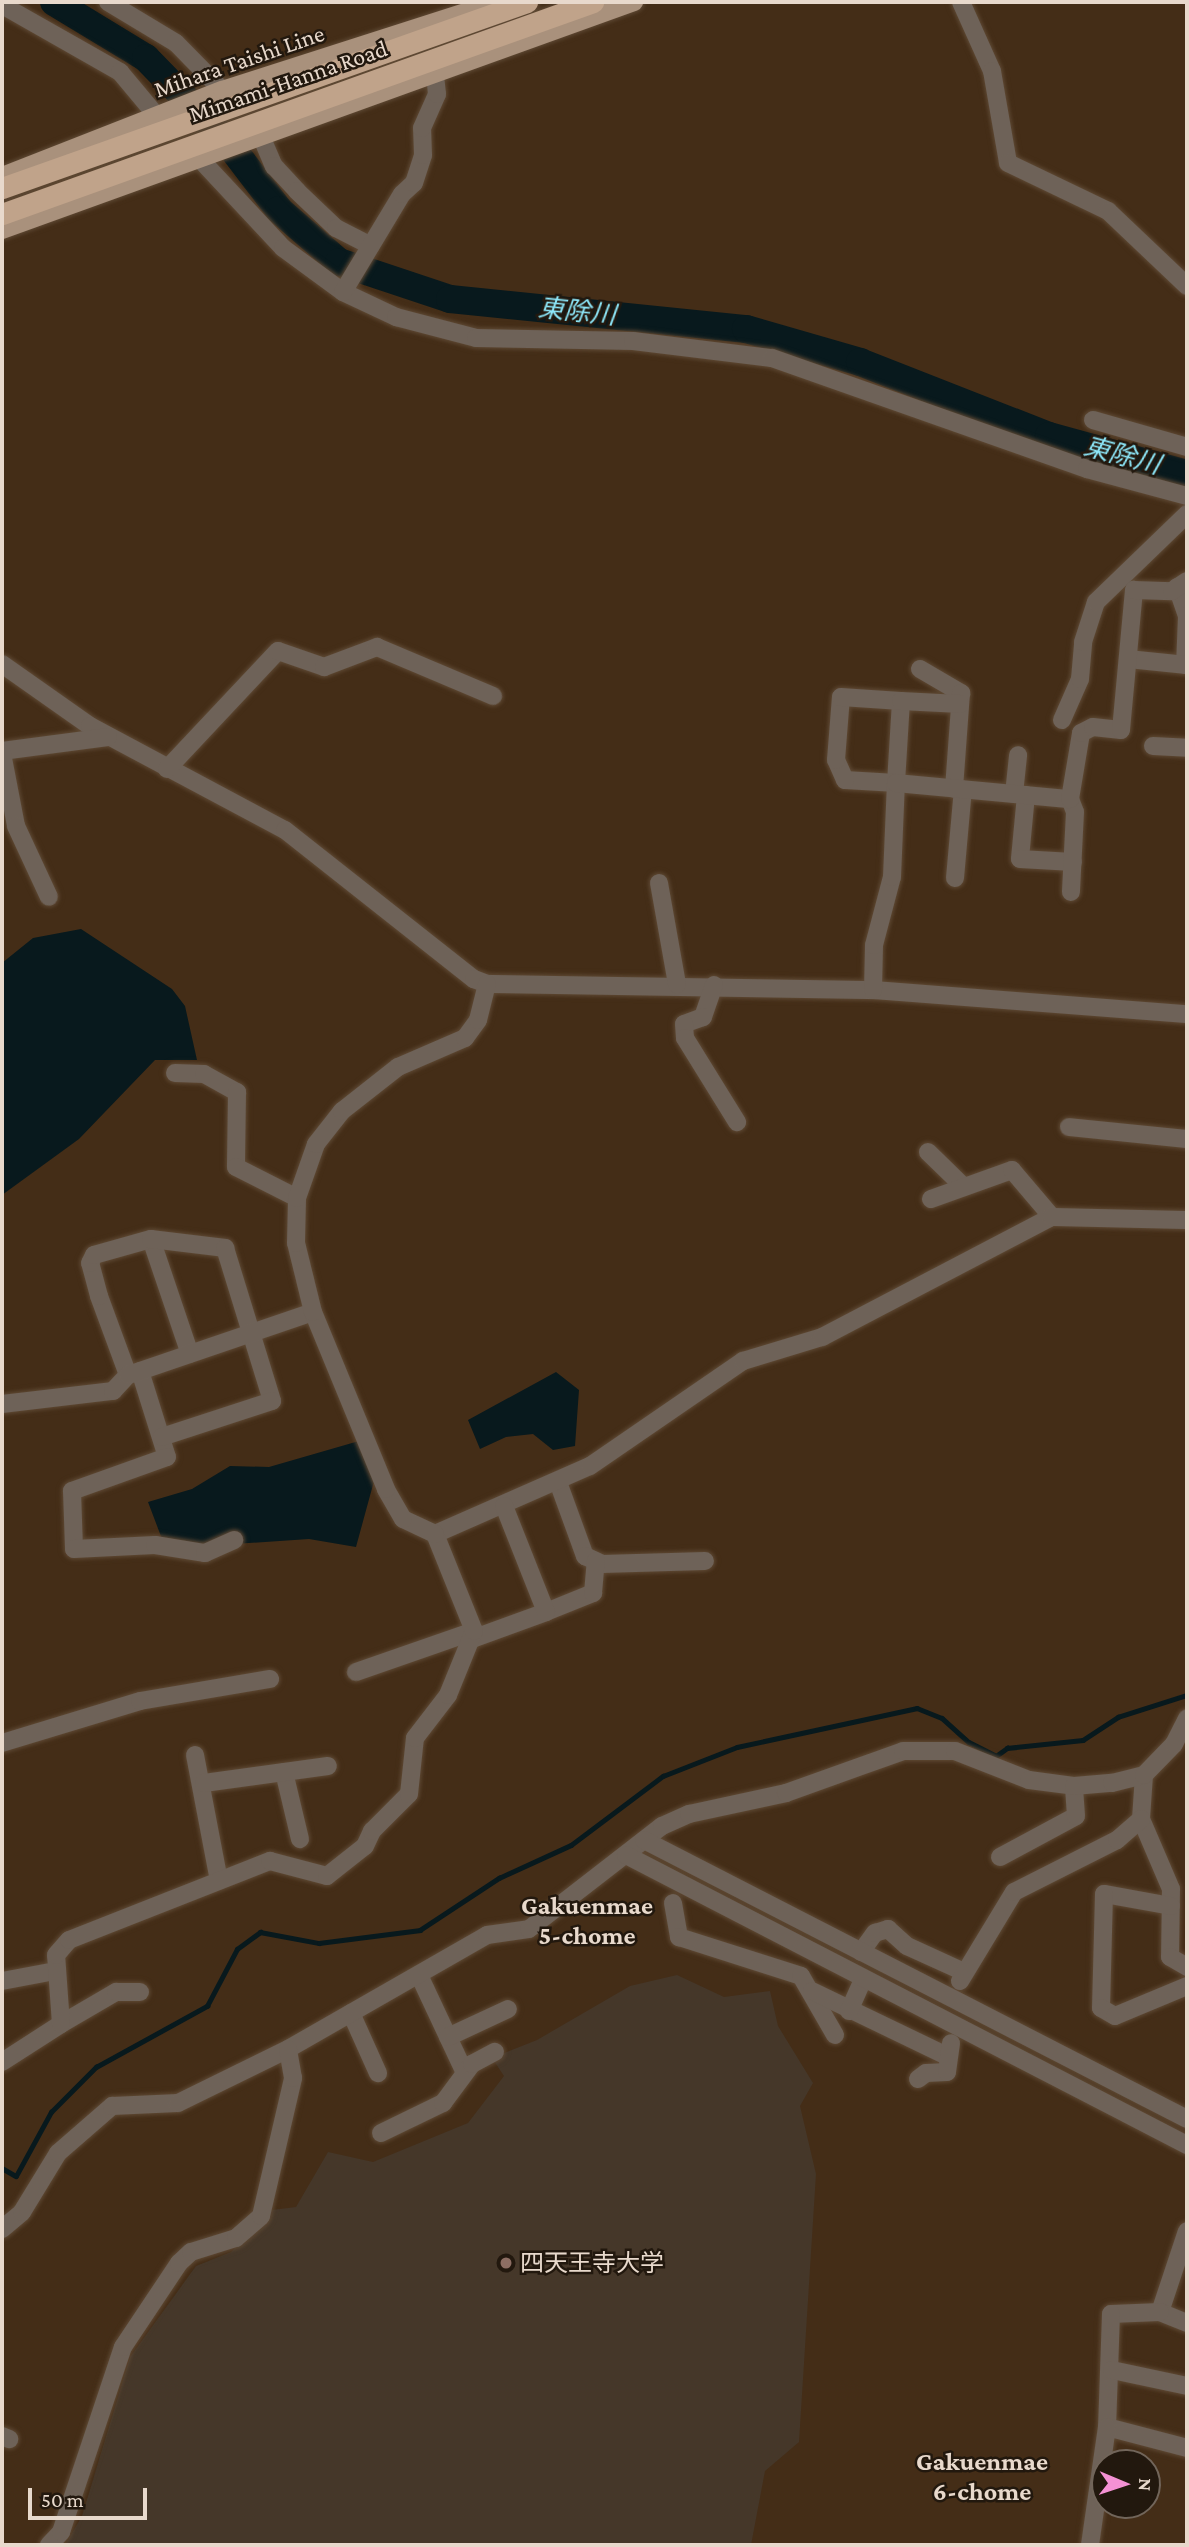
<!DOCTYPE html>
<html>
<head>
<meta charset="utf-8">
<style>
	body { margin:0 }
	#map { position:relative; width:1189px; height:2547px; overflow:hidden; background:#442d17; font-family:"Crimson Pro","Noto Sans JP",serif }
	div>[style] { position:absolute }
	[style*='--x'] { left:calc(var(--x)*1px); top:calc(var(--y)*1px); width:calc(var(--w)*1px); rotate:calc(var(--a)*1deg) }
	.education>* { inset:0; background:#453729 }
	.water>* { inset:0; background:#08191d }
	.stream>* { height:4.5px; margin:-2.25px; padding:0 2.25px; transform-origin:2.25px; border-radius:2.25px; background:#08191d }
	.river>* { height:28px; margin:-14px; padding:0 14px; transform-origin:14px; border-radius:14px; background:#08191d }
	.roads { filter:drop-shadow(0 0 2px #5e4934) drop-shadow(0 0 2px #5e4934) }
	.minor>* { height:18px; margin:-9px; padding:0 9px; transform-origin:9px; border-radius:9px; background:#6e6258 }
	.tertiary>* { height:18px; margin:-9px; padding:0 9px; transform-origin:9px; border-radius:9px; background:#6e6258 }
	.primary>* { height:18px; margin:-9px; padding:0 9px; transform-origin:9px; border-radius:9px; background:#a9917c }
	.motorway>* { height:21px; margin:-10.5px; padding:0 10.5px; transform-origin:10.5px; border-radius:10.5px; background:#c0a38a }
	.dots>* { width:19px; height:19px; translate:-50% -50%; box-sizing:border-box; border:4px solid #22180e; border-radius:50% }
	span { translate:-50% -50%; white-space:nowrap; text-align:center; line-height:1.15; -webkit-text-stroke:5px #22180e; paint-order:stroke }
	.street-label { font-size:24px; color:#e8d9cc }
	.poi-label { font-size:24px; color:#e8d9cc }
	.left { translate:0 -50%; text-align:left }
	.water-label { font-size:26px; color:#8de7f9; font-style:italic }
	.neighbourhood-label { font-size:26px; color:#e8d9cc; font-weight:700 }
	.frame { position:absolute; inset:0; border:4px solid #e8d9cc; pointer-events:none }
	.north { position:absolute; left:1091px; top:2449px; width:70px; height:70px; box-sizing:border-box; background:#22180e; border:2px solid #71655a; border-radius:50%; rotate:92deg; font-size:19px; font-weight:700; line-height:28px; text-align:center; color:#e8d9cc }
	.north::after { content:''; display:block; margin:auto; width:24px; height:32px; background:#f491d4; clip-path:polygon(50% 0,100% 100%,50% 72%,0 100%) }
	.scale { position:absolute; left:28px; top:2488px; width:119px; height:32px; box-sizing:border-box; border:4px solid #e8d9cc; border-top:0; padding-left:9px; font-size:21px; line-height:24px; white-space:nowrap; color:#e8d9cc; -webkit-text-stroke:5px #22180e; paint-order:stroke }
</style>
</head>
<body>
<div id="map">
	<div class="education">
		<i style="clip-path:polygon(677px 1975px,724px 1997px,770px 1991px,778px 2026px,813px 2083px,800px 2106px,816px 2174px,799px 2442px,765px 2471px,751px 2545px,65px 2545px,82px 2516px,130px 2357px,196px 2266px,231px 2252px,272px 2210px,296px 2207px,328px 2152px,373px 2162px,468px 2123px,504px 2076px,492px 2058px,537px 2040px,630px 1986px)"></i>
	</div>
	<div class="water">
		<i style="clip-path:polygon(81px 929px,172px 989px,185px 1006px,197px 1060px,155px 1060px,79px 1139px,2px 1195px,2px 963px,33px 938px)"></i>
		<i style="clip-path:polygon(556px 1372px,579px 1390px,575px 1446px,553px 1450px,533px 1434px,506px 1437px,480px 1449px,468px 1420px)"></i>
		<i style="clip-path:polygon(359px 1441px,374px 1481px,356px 1547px,309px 1539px,205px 1546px,162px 1539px,148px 1502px,192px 1489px,230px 1466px,269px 1467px)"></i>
	</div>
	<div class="stream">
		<i style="--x:2;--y:2168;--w:16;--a:30"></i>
		<i style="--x:16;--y:2176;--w:73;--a:-61.3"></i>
		<i style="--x:51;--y:2112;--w:64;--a:-45"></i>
		<i style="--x:96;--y:2067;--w:127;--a:-28.8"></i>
		<i style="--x:207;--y:2006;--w:64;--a:-62.2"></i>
		<i style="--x:237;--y:1949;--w:29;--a:-36"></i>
		<i style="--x:260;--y:1932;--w:60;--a:10.6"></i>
		<i style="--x:319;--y:1943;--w:102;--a:-7.3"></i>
		<i style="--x:420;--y:1930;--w:95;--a:-33.4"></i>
		<i style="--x:499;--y:1878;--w:79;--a:-24.6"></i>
		<i style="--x:571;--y:1845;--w:115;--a:-36.9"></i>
		<i style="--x:663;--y:1776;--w:79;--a:-21.4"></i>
		<i style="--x:737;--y:1747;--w:184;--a:-12.2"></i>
		<i style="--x:917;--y:1708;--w:27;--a:22"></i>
		<i style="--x:942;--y:1718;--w:36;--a:42"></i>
		<i style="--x:969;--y:1742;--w:30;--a:27"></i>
		<i style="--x:996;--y:1756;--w:14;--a:-36"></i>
		<i style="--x:1007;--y:1748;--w:76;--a:-6"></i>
		<i style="--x:1083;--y:1740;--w:42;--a:-33.3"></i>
		<i style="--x:1118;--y:1717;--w:72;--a:-17.7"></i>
	</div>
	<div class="river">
		<i style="--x:54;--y:2;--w:108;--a:31.3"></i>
		<i style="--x:146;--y:58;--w:113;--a:45.7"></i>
		<i style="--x:225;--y:139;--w:89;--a:52.7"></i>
		<i style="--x:279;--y:210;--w:79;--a:40.9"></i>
		<i style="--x:339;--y:262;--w:117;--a:18.4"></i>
		<i style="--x:450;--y:299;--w:298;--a:5.8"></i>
		<i style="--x:746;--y:329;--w:119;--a:16.1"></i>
		<i style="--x:860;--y:362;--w:203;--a:21.4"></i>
		<i style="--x:1049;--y:436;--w:143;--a:15.4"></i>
	</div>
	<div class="roads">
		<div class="minor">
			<i style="--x:961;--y:2;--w:76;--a:65.8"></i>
			<i style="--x:992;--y:71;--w:93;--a:80.1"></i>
			<i style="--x:1008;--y:163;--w:111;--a:25.6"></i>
			<i style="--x:1108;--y:211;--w:109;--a:43.5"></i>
			<i style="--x:2;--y:5;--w:136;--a:29.6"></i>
			<i style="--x:120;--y:72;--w:56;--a:50.1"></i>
			<i style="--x:261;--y:136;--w:33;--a:67"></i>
			<i style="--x:274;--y:166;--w:34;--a:47"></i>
			<i style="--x:297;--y:191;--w:54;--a:43.5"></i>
			<i style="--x:336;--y:228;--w:39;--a:27"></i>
			<i style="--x:199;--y:158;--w:123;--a:47"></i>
			<i style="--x:283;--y:248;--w:74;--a:36.3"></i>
			<i style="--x:343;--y:292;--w:59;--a:25.3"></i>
			<i style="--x:396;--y:317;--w:83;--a:14.7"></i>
			<i style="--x:476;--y:338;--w:157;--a:1.1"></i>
			<i style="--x:633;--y:341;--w:140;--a:7"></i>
			<i style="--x:772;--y:358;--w:334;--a:19.4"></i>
			<i style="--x:1087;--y:469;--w:104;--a:15.1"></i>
			<i style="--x:343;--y:292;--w:114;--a:-59"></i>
			<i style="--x:402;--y:194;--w:16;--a:-43"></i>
			<i style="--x:414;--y:183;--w:29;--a:-72"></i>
			<i style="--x:423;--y:155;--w:27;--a:-92"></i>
			<i style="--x:422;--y:128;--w:37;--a:-66"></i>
			<i style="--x:437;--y:94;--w:19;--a:-96"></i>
			<i style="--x:1093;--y:420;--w:98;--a:16"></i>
			<i style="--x:1177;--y:587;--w:31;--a:71"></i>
			<i style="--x:1187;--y:616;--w:49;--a:92.3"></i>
			<i style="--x:1128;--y:659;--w:59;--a:5.8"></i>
			<i style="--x:2;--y:664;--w:108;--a:35.2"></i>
			<i style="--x:90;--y:726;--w:221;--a:28.1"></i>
			<i style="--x:285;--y:830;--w:241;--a:38.3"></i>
			<i style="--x:474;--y:979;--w:14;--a:21"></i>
			<i style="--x:487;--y:984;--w:386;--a:0.9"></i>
			<i style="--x:873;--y:990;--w:315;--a:4.4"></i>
			<i style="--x:920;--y:669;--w:48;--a:30.3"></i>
			<i style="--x:961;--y:693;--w:96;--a:94.2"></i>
			<i style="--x:901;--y:701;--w:82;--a:93.5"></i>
			<i style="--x:896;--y:783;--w:51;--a:-176.6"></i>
			<i style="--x:845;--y:780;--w:22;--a:-114"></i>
			<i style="--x:836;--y:760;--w:63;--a:-85.5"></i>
			<i style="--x:841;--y:697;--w:60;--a:3.8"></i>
			<i style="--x:901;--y:701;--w:59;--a:2.9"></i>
			<i style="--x:1062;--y:720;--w:45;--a:-66.3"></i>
			<i style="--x:1080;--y:679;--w:37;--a:-85"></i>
			<i style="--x:1083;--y:642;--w:42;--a:-72"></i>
			<i style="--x:1096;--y:602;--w:127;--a:-44"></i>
			<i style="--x:1153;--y:746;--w:34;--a:3"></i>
			<i style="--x:2;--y:751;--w:107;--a:-7.5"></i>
			<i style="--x:2;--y:753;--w:74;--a:79.1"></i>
			<i style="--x:16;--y:826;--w:78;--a:65.1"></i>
			<i style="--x:167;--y:769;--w:162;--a:-46.8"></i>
			<i style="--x:278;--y:651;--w:49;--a:19.2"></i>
			<i style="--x:324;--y:667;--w:57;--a:-20.7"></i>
			<i style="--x:377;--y:647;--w:126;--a:22.9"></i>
			<i style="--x:1014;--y:794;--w:39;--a:-84"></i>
			<i style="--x:1026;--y:795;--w:64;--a:95.4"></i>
			<i style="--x:1020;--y:859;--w:53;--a:3.2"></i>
			<i style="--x:1070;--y:799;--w:14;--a:69"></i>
			<i style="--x:1075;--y:812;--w:80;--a:92.9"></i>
			<i style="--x:955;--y:878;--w:89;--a:-84.9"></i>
			<i style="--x:659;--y:883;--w:103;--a:79.9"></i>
			<i style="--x:714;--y:985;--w:34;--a:109"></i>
			<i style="--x:703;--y:1017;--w:20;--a:160"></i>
			<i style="--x:684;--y:1024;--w:14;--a:86"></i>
			<i style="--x:685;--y:1038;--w:99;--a:58.2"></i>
			<i style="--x:873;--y:990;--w:45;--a:-88.7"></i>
			<i style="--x:874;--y:945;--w:70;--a:-75.2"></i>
			<i style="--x:892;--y:877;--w:94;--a:-87.6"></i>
			<i style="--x:896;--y:783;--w:175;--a:5.3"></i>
			<i style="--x:1070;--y:799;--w:67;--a:-80.5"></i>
			<i style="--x:1081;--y:733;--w:13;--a:-27"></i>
			<i style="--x:1093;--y:727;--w:28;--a:6"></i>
			<i style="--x:1121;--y:730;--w:141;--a:-84.7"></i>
			<i style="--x:1134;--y:590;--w:38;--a:2"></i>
			<i style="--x:1172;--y:591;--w:18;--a:-34"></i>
			<i style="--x:175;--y:1073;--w:29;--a:2"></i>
			<i style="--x:204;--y:1074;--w:38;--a:29"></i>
			<i style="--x:237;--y:1092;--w:75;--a:90.8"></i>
			<i style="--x:236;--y:1167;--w:68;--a:26.9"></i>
			<i style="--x:1069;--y:1127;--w:119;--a:5.8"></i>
			<i style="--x:928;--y:1152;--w:50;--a:44.2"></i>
			<i style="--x:931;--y:1199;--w:86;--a:-19.7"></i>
			<i style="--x:1012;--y:1170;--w:62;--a:49.6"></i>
			<i style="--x:151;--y:1239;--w:121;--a:71.3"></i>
			<i style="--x:140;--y:1371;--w:90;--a:72.6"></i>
			<i style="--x:167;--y:1457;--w:101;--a:160.3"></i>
			<i style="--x:72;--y:1491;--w:58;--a:88"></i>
			<i style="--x:74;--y:1549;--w:81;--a:-2.8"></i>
			<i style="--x:155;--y:1545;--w:51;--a:9.1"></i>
			<i style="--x:205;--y:1553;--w:32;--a:-24"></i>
			<i style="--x:128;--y:1375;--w:84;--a:-110.2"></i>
			<i style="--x:99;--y:1296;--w:34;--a:-105"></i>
			<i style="--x:90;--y:1263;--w:9;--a:-63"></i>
			<i style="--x:94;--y:1255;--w:59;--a:-15.7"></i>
			<i style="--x:151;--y:1239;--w:75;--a:6.9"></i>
			<i style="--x:225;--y:1248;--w:160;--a:72.9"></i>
			<i style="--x:272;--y:1401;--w:116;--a:161.9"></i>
			<i style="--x:2;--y:1404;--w:112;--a:-6.7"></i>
			<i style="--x:113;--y:1391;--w:22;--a:-47"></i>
			<i style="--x:128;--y:1375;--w:195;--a:-18.8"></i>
			<i style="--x:558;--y:1482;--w:79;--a:70"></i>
			<i style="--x:585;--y:1556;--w:19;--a:25"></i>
			<i style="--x:602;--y:1564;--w:103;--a:-1.7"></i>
			<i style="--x:435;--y:1534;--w:169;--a:-23.7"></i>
			<i style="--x:590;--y:1466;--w:186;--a:-34.5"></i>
			<i style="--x:743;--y:1361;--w:83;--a:-16.9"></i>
			<i style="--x:822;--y:1337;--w:259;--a:-27.6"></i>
			<i style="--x:1052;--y:1217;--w:135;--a:1.3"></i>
			<i style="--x:546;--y:1612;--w:51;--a:-22"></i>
			<i style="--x:593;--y:1593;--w:32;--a:-85"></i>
			<i style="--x:472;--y:1639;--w:79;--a:-20"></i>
			<i style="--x:546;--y:1612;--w:114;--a:-111.6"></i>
			<i style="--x:356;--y:1672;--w:125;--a:-19.2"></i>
			<i style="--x:2;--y:1743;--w:144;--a:-16.9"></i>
			<i style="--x:140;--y:1701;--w:132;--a:-9.6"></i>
			<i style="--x:195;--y:1755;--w:128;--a:79.2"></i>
			<i style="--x:284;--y:1772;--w:69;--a:76.6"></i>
			<i style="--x:1144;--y:1775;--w:44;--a:93.9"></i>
			<i style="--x:1141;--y:1819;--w:76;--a:66.8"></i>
			<i style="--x:1171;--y:1889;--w:68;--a:90.8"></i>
			<i style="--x:1170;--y:1957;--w:20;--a:30"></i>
			<i style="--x:204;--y:1783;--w:125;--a:-7.8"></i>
			<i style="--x:1000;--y:1857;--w:86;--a:-28.3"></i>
			<i style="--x:1076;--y:1816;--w:30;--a:-94"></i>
			<i style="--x:673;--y:1903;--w:35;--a:80"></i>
			<i style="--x:679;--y:1937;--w:128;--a:17.7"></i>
			<i style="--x:801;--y:1976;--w:68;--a:60"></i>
			<i style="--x:1171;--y:1906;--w:68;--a:-169.8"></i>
			<i style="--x:1104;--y:1894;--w:114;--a:91.5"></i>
			<i style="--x:1101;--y:2008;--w:16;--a:30"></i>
			<i style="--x:1115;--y:2016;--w:78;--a:-22.6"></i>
			<i style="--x:861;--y:1952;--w:24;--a:-54"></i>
			<i style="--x:875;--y:1933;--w:14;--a:-17"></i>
			<i style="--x:888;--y:1929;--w:25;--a:42"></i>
			<i style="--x:907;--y:1946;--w:63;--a:24.5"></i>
			<i style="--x:419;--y:1975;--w:108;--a:64.9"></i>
			<i style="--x:2;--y:1981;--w:54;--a:-10.7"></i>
			<i style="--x:960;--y:1981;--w:104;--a:-58.8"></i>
			<i style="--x:1014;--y:1892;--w:115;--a:-26.8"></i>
			<i style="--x:1117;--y:1840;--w:32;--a:-41"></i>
			<i style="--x:812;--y:1991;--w:150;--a:25.7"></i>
			<i style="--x:849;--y:2011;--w:34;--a:-66"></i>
			<i style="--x:351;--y:2013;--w:66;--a:65.8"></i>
			<i style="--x:61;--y:2024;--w:64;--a:-30.2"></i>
			<i style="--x:116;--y:1992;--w:24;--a:0"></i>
			<i style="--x:448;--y:2037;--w:66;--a:-25"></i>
			<i style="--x:2;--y:2062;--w:70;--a:-32.8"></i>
			<i style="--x:61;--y:2024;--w:69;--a:-94.1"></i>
			<i style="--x:56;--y:1955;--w:20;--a:-49"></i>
			<i style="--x:69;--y:1940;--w:216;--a:-21.5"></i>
			<i style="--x:270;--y:1861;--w:59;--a:14.7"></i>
			<i style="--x:327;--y:1876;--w:48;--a:-38.3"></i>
			<i style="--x:365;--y:1846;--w:17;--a:-65"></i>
			<i style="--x:372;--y:1831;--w:52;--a:-45"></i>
			<i style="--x:409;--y:1794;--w:56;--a:-83.9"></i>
			<i style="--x:415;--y:1738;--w:54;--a:-52.5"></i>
			<i style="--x:448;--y:1695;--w:69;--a:-67.9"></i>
			<i style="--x:474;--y:1631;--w:105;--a:-111.9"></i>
			<i style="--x:435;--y:1534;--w:35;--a:-155"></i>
			<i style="--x:403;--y:1519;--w:34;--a:-120"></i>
			<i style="--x:386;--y:1489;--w:191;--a:-112.4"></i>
			<i style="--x:313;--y:1312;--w:71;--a:-103.8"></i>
			<i style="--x:296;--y:1243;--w:45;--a:-88.7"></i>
			<i style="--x:297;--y:1198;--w:57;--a:-70.6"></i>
			<i style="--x:316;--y:1144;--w:42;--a:-51.8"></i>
			<i style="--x:342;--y:1111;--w:71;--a:-38.2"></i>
			<i style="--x:398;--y:1067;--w:73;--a:-23.4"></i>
			<i style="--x:465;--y:1038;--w:22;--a:-54"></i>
			<i style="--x:478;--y:1020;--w:37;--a:-76"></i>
			<i style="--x:918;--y:2079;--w:10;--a:-37"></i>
			<i style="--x:926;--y:2073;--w:21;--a:-3"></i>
			<i style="--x:947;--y:2072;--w:29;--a:-82"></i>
			<i style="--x:381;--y:2133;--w:69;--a:-25.8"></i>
			<i style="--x:443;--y:2103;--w:49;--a:-53.4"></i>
			<i style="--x:472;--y:2064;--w:26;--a:-28"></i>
			<i style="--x:2;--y:2229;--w:26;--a:-40"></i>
			<i style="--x:22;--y:2212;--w:69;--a:-58.6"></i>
			<i style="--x:58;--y:2153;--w:72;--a:-41"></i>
			<i style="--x:112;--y:2106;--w:66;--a:-2.6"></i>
			<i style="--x:178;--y:2103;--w:123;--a:-26.1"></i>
			<i style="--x:288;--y:2049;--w:229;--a:-29.8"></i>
			<i style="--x:487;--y:1935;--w:42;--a:-8.1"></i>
			<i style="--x:529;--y:1929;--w:168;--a:-37.8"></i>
			<i style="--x:662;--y:1826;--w:30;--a:-24"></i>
			<i style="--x:689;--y:1814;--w:99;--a:-12.2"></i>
			<i style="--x:786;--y:1793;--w:124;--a:-19.7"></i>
			<i style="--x:903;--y:1751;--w:52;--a:0"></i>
			<i style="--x:955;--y:1751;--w:79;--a:21.4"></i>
			<i style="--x:1029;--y:1780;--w:45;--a:7.6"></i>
			<i style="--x:1074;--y:1786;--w:38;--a:-5"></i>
			<i style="--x:1112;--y:1783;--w:33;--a:-14"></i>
			<i style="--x:1144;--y:1775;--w:43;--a:-45.9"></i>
			<i style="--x:1174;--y:1744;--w:29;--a:-63"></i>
			<i style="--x:1160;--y:2312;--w:85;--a:-71.6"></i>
			<i style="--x:1187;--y:2323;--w:29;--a:-158"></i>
			<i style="--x:1160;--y:2312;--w:49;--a:177.7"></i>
			<i style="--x:1111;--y:2314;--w:113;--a:92"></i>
			<i style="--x:1107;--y:2427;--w:83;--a:14.7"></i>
			<i style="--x:1112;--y:2370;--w:77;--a:12"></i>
			<i style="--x:2;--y:2436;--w:8;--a:23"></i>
			<i style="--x:49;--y:2545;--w:18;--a:-47"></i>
			<i style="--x:61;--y:2532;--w:195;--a:-71.5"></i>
			<i style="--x:123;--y:2347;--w:101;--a:-56.3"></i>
			<i style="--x:179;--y:2263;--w:16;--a:-43"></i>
			<i style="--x:191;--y:2252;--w:47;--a:-17.3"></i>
			<i style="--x:236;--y:2238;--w:33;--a:-41"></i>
			<i style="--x:261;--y:2216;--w:142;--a:-76.9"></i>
			<i style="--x:293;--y:2078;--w:29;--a:-100"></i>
			<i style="--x:1090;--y:2545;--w:119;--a:-81.8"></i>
		</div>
		<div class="tertiary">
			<i style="--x:108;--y:2;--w:79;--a:31.1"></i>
			<i style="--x:176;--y:43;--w:66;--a:45.6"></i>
			<i style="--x:644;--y:1840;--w:610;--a:27.19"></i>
			<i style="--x:626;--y:1855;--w:632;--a:27.34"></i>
		</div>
		<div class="primary">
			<i style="--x:2;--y:176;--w:236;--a:-21.4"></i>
			<i style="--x:222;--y:90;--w:288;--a:-17.8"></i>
			<i style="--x:2;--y:230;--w:672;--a:-19.84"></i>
		</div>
		<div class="motorway">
			<i style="--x:2;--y:188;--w:557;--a:-19.51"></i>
			<i style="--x:2;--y:214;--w:628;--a:-19.73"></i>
		</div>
	</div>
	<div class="dots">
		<i style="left:506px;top:2263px;background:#8d6e63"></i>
	</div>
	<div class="street-label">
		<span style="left:239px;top:61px;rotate:-19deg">Mihara Taishi Line</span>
		<span style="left:288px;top:81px;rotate:-19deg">Mimami-Hanna Road</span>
	</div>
	<div class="poi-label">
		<span class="left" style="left:520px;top:2263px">四天王寺大学</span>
	</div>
	<div class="water-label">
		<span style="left:577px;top:312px;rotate:6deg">東除川</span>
		<span style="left:1122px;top:456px;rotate:15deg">東除川</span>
	</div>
	<div class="neighbourhood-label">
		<span style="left:587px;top:1921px">Gakuenmae<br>5-chome</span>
		<span style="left:982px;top:2477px">Gakuenmae<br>6-chome</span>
	</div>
	<div class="frame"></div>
	<div class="north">N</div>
	<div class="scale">50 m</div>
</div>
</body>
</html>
